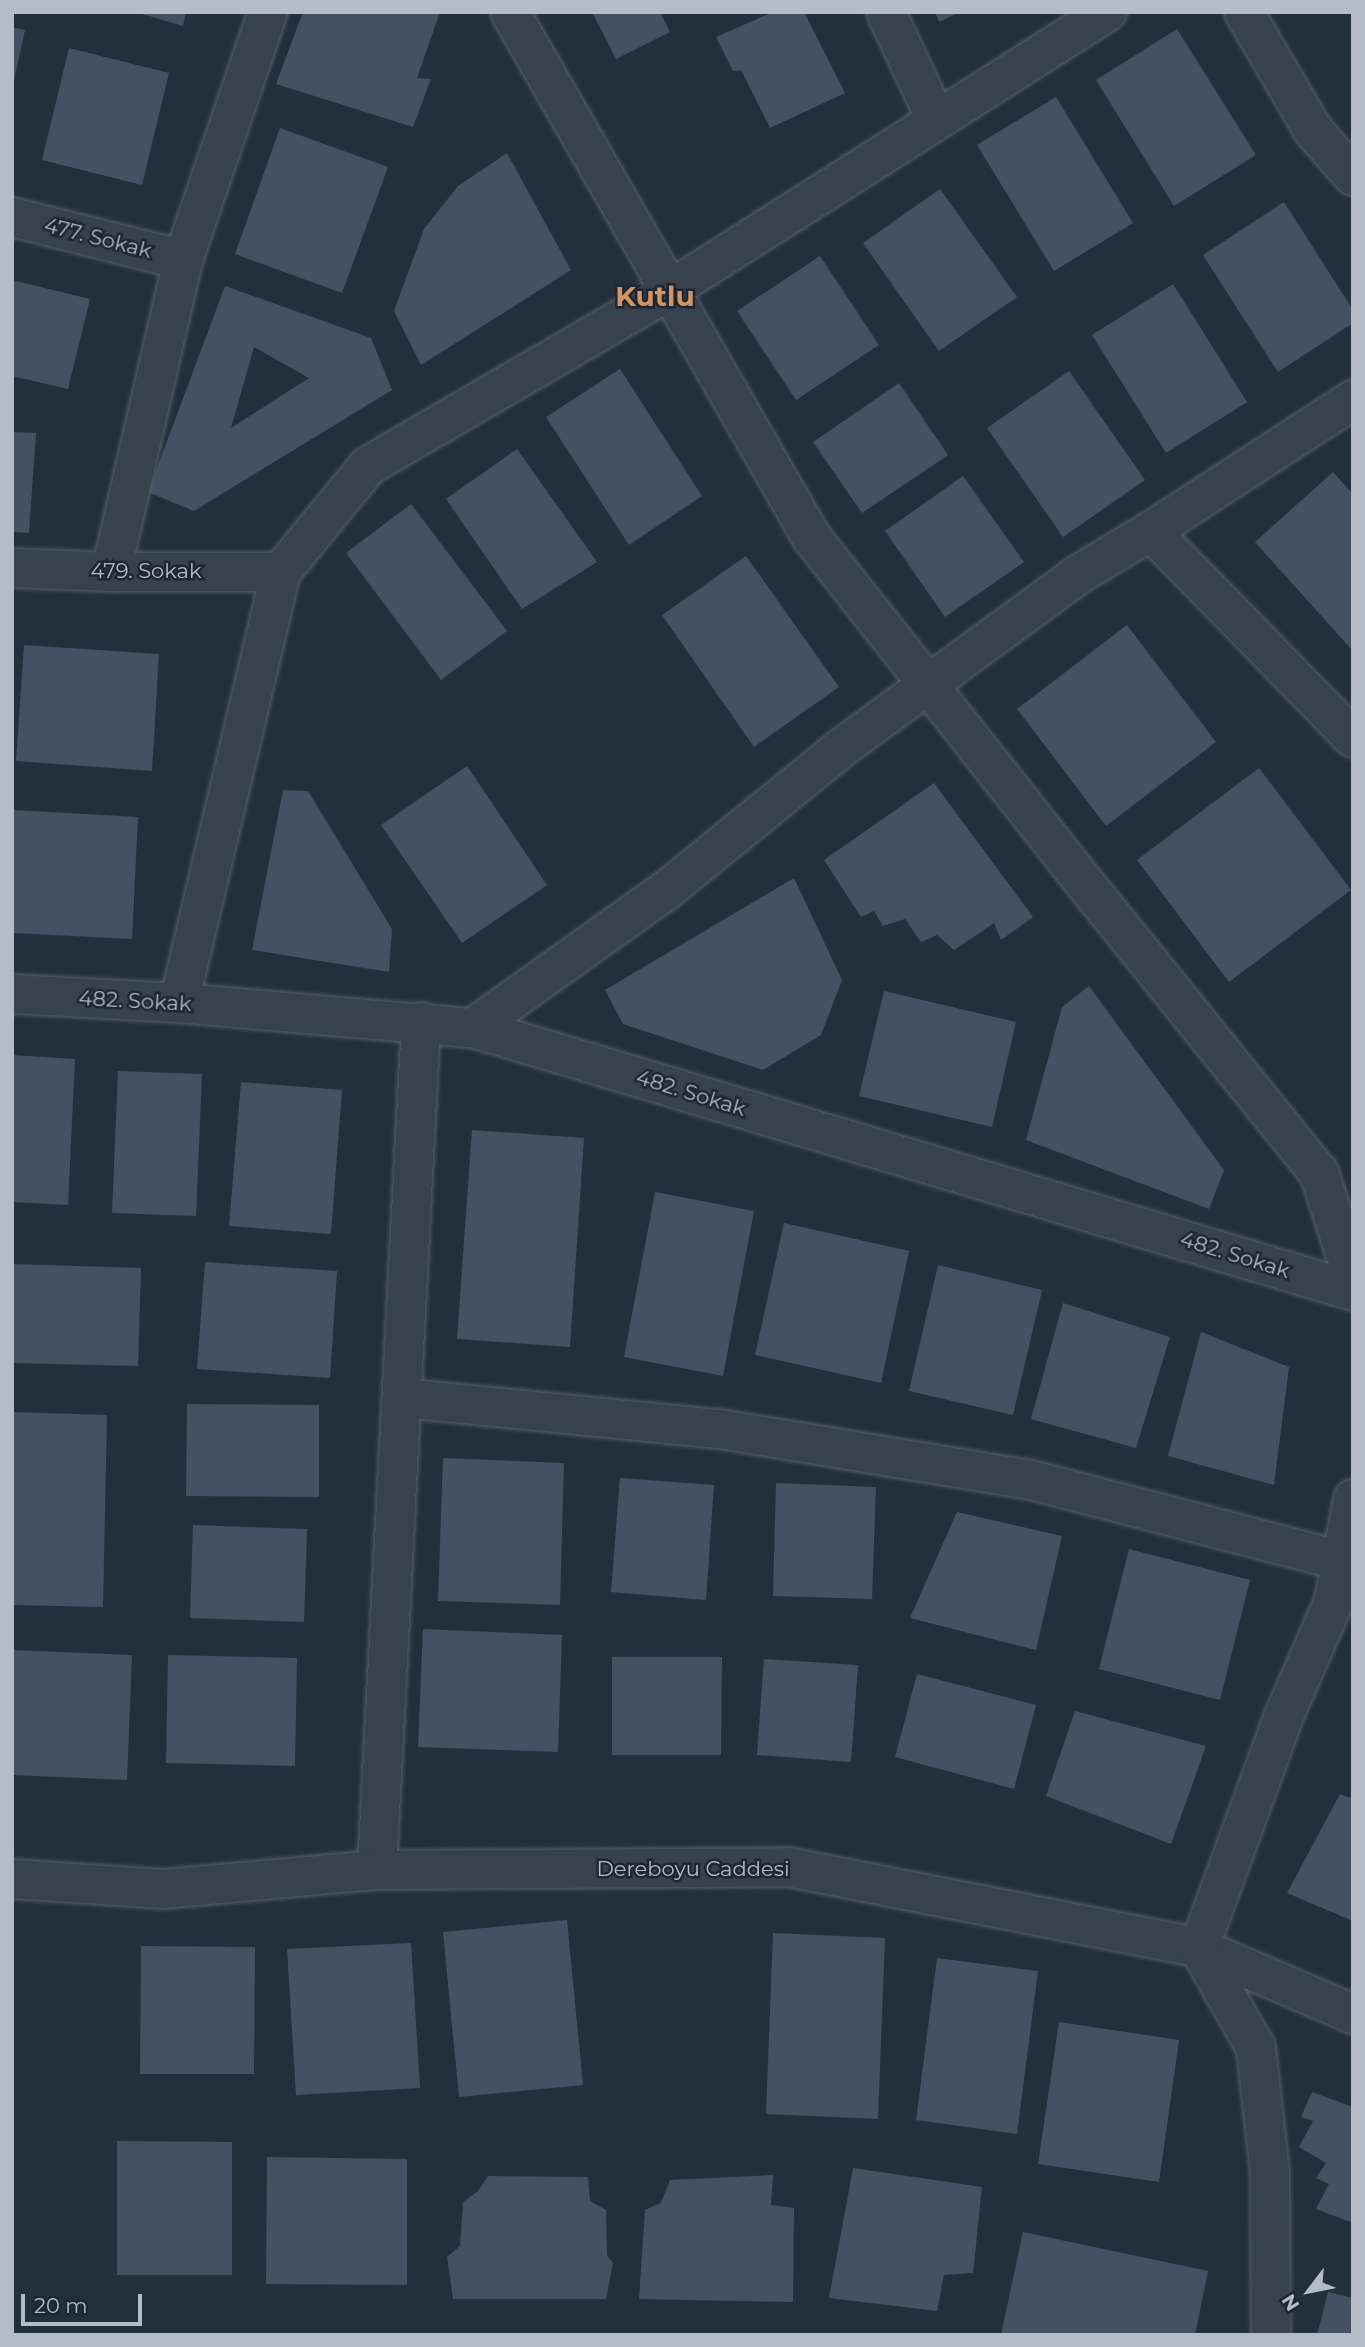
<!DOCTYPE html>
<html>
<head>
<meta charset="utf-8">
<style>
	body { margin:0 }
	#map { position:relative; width:1365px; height:2347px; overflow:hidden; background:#242f3e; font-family:Montserrat,sans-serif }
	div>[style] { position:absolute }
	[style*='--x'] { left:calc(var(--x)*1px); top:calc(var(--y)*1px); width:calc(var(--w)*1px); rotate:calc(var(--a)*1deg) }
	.building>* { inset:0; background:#455162 }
	.roads { filter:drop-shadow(0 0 2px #565f6c) drop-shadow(0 0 2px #565f6c) }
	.minor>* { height:38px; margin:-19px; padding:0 19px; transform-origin:19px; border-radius:19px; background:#38414e }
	span { translate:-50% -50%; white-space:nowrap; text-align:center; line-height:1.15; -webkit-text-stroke:5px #1d2633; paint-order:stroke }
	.street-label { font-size:21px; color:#b4bcc9 }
	.district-label { font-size:28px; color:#d59563; font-weight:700 }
	.frame { position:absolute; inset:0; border:14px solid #b4bcc9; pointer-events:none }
	.north { position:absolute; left:1274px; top:2256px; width:70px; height:70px; -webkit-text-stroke:5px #1d2633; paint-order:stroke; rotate:238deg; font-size:19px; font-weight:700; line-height:28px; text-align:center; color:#b4bcc9 }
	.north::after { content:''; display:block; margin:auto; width:24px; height:32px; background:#b4bcc9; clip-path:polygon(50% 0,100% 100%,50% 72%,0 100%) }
	.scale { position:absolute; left:21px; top:2294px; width:121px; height:32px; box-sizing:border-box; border:4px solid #b4bcc9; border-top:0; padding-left:9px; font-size:21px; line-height:24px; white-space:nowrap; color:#b4bcc9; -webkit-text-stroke:5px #1d2633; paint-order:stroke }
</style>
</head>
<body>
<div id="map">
	<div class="building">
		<i style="clip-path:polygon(136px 12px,186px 12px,183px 26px)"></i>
		<i style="clip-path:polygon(303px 12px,440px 12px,417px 78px,431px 79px,413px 127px,276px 84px)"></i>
		<i style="clip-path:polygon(592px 12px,660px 12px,670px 32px,616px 59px)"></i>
		<i style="clip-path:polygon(773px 12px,804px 12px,845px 93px,770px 128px,741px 70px,733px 71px,716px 37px)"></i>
		<i style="clip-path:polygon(935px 12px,960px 12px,939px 22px)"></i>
		<i style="clip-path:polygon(12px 27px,25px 30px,13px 85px,12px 84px)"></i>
		<i style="clip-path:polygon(1177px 29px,1256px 155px,1174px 206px,1096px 80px)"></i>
		<i style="clip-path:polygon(69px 48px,169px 73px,142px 185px,42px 160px)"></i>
		<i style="clip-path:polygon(1056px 97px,1133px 223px,1054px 271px,977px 145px)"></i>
		<i style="clip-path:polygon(280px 128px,388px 167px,342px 293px,235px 254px)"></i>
		<i style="clip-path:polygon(507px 153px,571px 270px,421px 365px,394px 311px,424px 229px,458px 186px)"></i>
		<i style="clip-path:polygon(940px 189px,1017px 297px,939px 351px,863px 243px)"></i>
		<i style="clip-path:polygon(1284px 202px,1353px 310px,1353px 323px,1278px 372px,1203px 255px)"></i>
		<i style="clip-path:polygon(820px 256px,879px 345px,796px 400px,737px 311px)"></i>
		<i style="clip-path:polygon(12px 280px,90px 299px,68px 389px,12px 376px)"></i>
		<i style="clip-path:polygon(1173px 284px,1247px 402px,1166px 453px,1092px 335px)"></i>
		<i style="clip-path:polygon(evenodd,225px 286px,371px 338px,392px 390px,194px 511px,148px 492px,225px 286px,254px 347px,309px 378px,231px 428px,254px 347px)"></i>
		<i style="clip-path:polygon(620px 369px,702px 496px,629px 545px,546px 417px)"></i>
		<i style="clip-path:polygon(1069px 371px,1145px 480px,1063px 537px,987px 428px)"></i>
		<i style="clip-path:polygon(899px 383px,948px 455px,862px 513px,813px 442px)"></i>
		<i style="clip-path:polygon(12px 432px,36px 433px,29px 533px,12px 532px)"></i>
		<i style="clip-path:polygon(517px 449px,597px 562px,522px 609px,446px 499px)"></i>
		<i style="clip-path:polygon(1333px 472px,1353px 494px,1353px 651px,1255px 542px)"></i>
		<i style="clip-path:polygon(963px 476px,1024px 562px,945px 617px,885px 531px)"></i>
		<i style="clip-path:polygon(411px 504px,507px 631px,441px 680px,346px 553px)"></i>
		<i style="clip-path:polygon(746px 556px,839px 687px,754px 747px,662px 615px)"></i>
		<i style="clip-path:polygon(1127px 625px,1216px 742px,1106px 826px,1017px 709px)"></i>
		<i style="clip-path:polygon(24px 645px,159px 654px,152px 771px,16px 761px)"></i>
		<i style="clip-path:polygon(467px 766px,547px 885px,462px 943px,381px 825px)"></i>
		<i style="clip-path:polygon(1259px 768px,1351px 890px,1229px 982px,1137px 860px)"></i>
		<i style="clip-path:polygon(934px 783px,1033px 917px,1001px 940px,994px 923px,954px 950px,937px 935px,921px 942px,905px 919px,883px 926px,874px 911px,861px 917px,824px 860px)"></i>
		<i style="clip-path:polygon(283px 790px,308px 791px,392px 929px,389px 972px,252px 950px)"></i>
		<i style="clip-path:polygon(14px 810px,138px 817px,132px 939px,12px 933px)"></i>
		<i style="clip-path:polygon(794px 878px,842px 980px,821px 1035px,763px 1070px,623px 1024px,605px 990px)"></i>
		<i style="clip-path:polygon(1089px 986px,1224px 1170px,1209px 1209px,1026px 1140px,1062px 1007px)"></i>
		<i style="clip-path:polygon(884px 991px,1016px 1022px,992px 1127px,859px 1096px)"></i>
		<i style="clip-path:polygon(12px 1055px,75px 1059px,68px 1205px,12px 1202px)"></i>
		<i style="clip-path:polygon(118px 1071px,202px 1074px,196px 1216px,112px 1213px)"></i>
		<i style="clip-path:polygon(241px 1082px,342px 1090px,331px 1234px,229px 1226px)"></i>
		<i style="clip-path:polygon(472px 1130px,584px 1138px,570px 1347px,457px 1339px)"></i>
		<i style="clip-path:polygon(655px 1192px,754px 1211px,723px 1376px,624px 1357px)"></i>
		<i style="clip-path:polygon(784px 1223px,909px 1251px,881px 1383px,755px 1355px)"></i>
		<i style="clip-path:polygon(205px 1262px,337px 1271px,330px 1378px,197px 1369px)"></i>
		<i style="clip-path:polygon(12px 1264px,141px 1268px,138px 1366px,12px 1363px)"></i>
		<i style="clip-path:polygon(938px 1265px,1042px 1290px,1013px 1415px,909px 1391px)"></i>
		<i style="clip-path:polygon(1063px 1303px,1170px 1337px,1136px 1448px,1031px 1419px)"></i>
		<i style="clip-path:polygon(1201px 1332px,1289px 1367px,1274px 1485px,1168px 1456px)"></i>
		<i style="clip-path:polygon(187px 1404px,319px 1405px,319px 1497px,186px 1496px)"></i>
		<i style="clip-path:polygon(12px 1412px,107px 1415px,103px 1607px,12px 1605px)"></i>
		<i style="clip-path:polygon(443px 1458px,564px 1463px,560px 1605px,438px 1601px)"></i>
		<i style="clip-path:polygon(620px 1478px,714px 1485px,706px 1600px,611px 1592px)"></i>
		<i style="clip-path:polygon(776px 1483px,876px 1487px,872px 1599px,773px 1596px)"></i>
		<i style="clip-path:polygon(957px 1512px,1062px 1536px,1036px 1650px,910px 1618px)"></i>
		<i style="clip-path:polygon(193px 1525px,307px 1529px,304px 1622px,190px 1618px)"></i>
		<i style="clip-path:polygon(1129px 1549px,1250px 1580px,1220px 1700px,1099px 1669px)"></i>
		<i style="clip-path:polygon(423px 1629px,562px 1635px,558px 1752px,418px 1747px)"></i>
		<i style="clip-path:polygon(12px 1650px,132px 1655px,127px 1780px,12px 1775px)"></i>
		<i style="clip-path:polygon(168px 1655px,297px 1658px,295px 1766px,166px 1763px)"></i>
		<i style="clip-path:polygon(612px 1657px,722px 1657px,721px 1755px,612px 1755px)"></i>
		<i style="clip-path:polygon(764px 1659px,858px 1665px,851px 1762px,757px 1755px)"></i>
		<i style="clip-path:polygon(917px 1674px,1036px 1705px,1014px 1789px,895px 1757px)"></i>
		<i style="clip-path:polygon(1075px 1711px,1206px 1746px,1171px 1844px,1046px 1796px)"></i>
		<i style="clip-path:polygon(1340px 1794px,1353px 1799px,1353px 1921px,1287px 1893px)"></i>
		<i style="clip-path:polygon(567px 1920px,583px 2085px,459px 2097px,443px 1932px)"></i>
		<i style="clip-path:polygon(773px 1933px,885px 1938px,878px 2119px,766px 2114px)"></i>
		<i style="clip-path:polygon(411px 1943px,420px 2088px,296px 2095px,287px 1949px)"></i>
		<i style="clip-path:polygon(141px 1946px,255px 1947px,254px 2074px,140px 2074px)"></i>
		<i style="clip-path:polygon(937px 1958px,1038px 1971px,1017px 2134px,916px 2120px)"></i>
		<i style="clip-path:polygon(1059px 2022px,1179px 2040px,1159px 2182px,1038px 2164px)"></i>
		<i style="clip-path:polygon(1312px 2092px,1353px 2107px,1353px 2223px,1316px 2209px,1329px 2184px,1316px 2178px,1326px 2163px,1299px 2147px,1313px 2121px,1301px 2117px)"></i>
		<i style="clip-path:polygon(117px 2141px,232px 2142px,232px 2275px,117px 2275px)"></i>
		<i style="clip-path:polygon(267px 2157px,407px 2159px,407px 2285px,266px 2284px)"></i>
		<i style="clip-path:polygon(853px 2168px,982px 2187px,973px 2273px,944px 2275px,937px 2311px,829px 2298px)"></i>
		<i style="clip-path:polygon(773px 2175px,771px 2205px,794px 2208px,793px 2302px,639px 2299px,645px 2210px,661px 2203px,670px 2180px)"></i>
		<i style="clip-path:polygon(488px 2176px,588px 2177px,590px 2201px,606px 2210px,607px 2255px,613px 2263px,606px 2299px,453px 2299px,447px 2257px,460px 2246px,463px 2202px,478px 2191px)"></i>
		<i style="clip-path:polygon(1023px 2232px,1208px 2271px,1195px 2335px,1001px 2335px)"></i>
		<i style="clip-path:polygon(1328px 2292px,1353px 2298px,1353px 2335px,1317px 2335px)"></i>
	</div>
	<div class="roads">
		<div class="minor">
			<i style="--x:510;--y:12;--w:607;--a:60.14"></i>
			<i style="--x:812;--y:538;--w:451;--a:51.7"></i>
			<i style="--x:1092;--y:892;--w:361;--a:51.1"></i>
			<i style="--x:1319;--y:1173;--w:109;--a:71.9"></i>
			<i style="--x:886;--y:12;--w:118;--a:65"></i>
			<i style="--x:1244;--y:12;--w:137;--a:59.7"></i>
			<i style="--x:1313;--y:130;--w:61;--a:49"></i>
			<i style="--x:12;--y:217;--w:176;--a:14.1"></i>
			<i style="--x:1151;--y:531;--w:289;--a:45.7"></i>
			<i style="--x:12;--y:568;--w:99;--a:2.3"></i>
			<i style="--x:111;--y:572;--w:170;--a:0"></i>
			<i style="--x:111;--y:572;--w:320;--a:-77"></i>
			<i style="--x:183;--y:260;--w:262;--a:-71.1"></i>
			<i style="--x:12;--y:994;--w:167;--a:3.1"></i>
			<i style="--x:179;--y:1003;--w:295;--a:4.9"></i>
			<i style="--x:473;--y:1028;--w:918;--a:16.64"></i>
			<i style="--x:179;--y:1003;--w:443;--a:-76.7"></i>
			<i style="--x:281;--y:572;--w:137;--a:-50.6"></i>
			<i style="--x:368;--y:466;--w:350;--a:-30.2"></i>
			<i style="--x:670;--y:290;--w:518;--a:-32.46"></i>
			<i style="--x:473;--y:1028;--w:239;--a:-35.5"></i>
			<i style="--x:668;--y:889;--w:222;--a:-39.1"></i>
			<i style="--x:840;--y:749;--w:293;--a:-36.2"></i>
			<i style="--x:1076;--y:576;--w:87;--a:-31"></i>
			<i style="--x:1151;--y:531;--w:241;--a:-33"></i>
			<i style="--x:402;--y:1398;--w:320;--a:5.6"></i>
			<i style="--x:720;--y:1429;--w:315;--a:9.3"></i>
			<i style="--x:1031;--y:1480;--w:322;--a:14.6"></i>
			<i style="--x:377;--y:1870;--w:849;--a:-87.03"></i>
			<i style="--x:12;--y:1879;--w:151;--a:3.8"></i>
			<i style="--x:163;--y:1889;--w:215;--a:-5.1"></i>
			<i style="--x:377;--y:1870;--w:411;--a:-0.4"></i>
			<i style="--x:788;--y:1867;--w:419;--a:11.1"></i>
			<i style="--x:1199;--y:1948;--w:168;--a:23.2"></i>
			<i style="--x:1271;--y:2335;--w:162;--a:-90.4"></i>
			<i style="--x:1270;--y:2173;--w:126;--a:-96.4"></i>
			<i style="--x:1256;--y:2048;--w:115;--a:-119.7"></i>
			<i style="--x:1199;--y:1948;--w:245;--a:-69.9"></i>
			<i style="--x:1283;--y:1718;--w:128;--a:-66.4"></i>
			<i style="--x:1334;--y:1601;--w:104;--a:-79.4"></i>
		</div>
	</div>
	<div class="street-label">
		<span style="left:98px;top:238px;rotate:14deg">477. Sokak</span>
		<span style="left:146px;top:571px">479. Sokak</span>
		<span style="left:135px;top:1001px;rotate:3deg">482. Sokak</span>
		<span style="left:691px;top:1093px;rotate:17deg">482. Sokak</span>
		<span style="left:1235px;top:1255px;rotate:17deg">482. Sokak</span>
		<span style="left:693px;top:1869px">Dereboyu Caddesi</span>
	</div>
	<div class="district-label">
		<span style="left:655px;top:296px">Kutlu</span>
	</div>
	<div class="frame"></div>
	<div class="north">N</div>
	<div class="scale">20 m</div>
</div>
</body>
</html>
